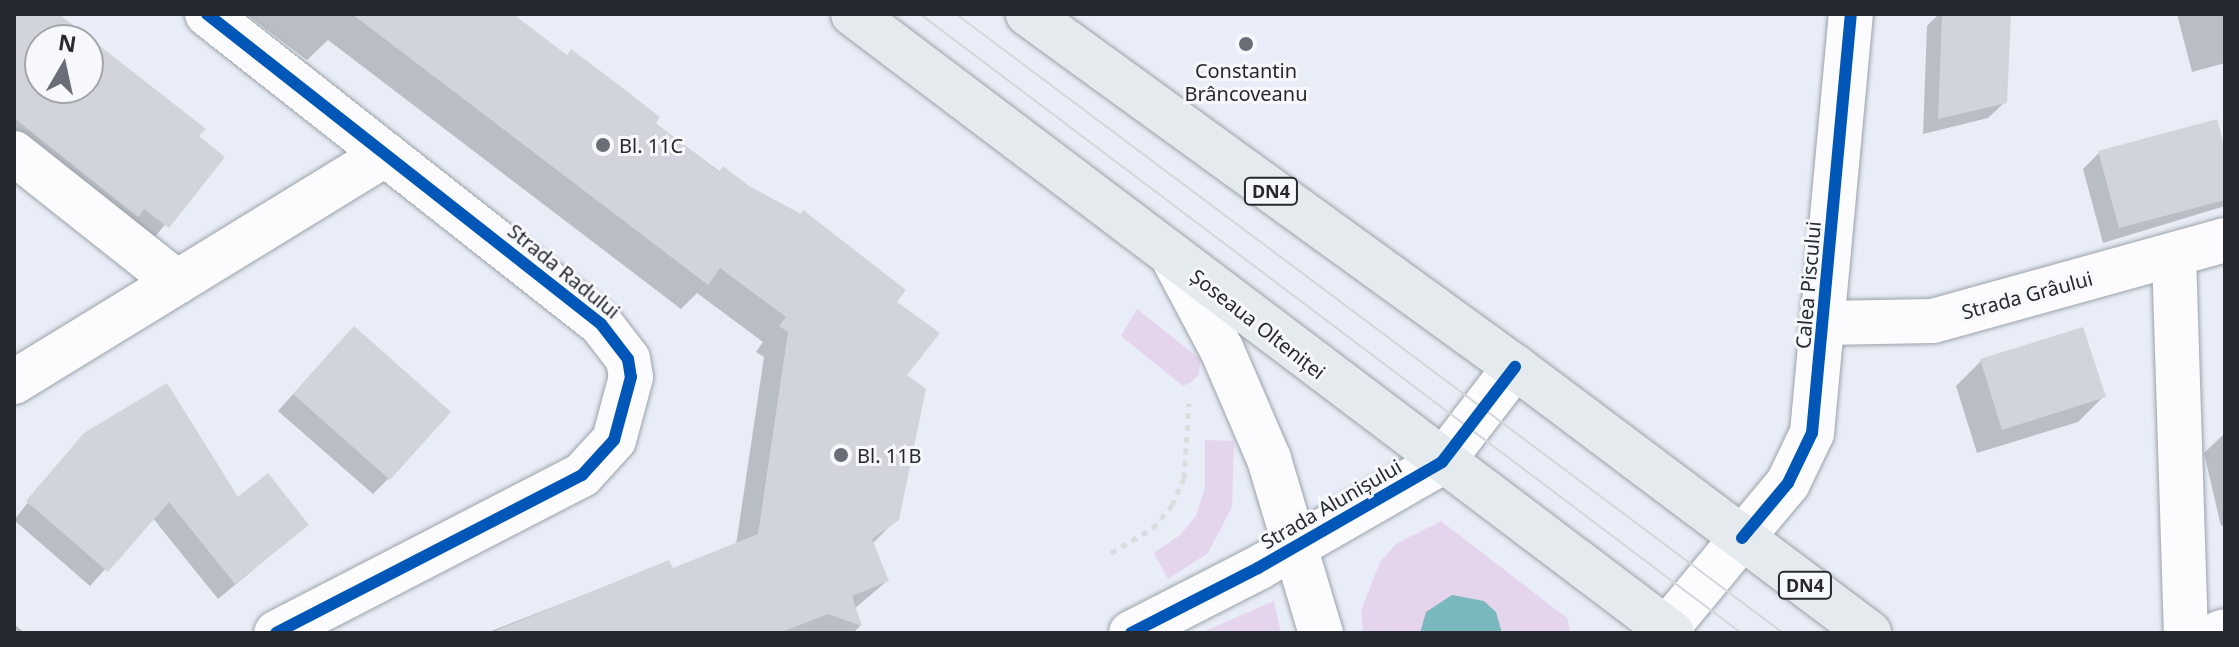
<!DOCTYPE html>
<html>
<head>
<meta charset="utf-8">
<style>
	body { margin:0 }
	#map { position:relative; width:2239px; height:647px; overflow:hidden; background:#e8edf7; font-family:"Noto Sans",sans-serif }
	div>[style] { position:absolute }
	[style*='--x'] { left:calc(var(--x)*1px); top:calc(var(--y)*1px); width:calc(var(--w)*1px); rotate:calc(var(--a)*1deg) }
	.green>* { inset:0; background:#e5d5ec }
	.water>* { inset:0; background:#79b8bc }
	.shadow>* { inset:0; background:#0003 }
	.building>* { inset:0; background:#d2d4dc }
	.path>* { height:5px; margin-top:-2.5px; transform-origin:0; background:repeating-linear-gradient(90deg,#dadcde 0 6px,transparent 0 12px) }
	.roads { filter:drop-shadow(0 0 2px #9da2a9) drop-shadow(0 0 2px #9da2a9) }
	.minor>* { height:44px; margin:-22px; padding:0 22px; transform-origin:22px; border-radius:22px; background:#fcfcfe }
	.tertiary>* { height:44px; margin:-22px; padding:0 22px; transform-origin:22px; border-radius:22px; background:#fcfcfe }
	.secondary>* { height:44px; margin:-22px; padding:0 22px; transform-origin:22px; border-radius:22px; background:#fcfcfe }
	.primary>* { height:44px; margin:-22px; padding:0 22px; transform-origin:22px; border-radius:22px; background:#e4eaee }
	.tram>* { height:2px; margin:-1px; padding:0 1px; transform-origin:1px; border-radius:1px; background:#d4d6d9 }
	.cycleway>* { height:12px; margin:-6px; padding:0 6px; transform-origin:6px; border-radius:6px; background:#0057b8 }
	.dots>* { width:22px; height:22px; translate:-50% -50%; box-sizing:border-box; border:4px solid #f6f8fc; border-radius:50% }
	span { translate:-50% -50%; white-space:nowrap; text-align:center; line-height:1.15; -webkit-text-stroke:6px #f6f8fc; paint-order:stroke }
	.shield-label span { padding:2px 6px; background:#f6f8fc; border:2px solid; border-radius:6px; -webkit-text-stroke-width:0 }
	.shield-label { font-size:18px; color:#262a30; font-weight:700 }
	.poi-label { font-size:20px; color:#262a30 }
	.left { translate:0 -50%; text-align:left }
	.street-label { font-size:20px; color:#262a30 }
	.frame { position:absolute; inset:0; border:16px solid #262a30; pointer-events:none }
	.north { position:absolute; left:24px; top:24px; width:80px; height:80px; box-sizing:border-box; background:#f6f8fc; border:2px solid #a3a6aa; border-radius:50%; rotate:9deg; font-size:22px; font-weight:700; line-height:32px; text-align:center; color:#262a30 }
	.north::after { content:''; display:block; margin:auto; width:28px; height:36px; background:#6a6e76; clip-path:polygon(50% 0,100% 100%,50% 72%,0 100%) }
</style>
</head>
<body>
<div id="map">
	<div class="green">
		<i style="clip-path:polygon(1137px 309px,1200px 359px,1199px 375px,1191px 382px,1183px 386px,1121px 336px)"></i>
		<i style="clip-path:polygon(1205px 440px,1234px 441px,1232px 507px,1208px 553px,1168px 579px,1154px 553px,1180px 535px,1196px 516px,1205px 488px)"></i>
		<i style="clip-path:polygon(1441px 521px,1567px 618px,1571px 633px,1363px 633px,1361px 611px,1380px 562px,1397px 543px)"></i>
		<i style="clip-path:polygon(1274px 601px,1281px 633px,1205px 633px,1205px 631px)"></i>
	</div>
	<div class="water">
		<i style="clip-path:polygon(1452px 595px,1484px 601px,1496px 612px,1502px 633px,1420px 633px,1426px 612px)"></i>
	</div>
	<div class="shadow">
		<i style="clip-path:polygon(evenodd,14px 14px,57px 14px,203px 129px,196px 137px,222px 157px,142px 252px,14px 162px,14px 14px,40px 40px,88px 40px,88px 88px,40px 88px,40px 40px)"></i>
		<i style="clip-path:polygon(246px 14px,509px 14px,894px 302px,904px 375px,897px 519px,872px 544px,887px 581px,854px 609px,860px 626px,853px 633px,789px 633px,772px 627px,775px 633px,486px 633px,668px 562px,672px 571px,736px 545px,764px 357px,756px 352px,763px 342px,697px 293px,681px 309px,328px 40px,307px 60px)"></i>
		<i style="clip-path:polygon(1939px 14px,2009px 14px,2005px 102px,1988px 118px,1923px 134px,1927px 26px)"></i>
		<i style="clip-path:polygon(2177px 14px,2225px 14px,2225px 63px,2192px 72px)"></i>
		<i style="clip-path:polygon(2099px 153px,2225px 157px,2225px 206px,2103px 243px,2083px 169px)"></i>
		<i style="clip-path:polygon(338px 344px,389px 478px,373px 494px,278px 411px)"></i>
		<i style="clip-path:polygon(1981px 361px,2103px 397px,2078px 422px,1977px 453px,1956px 386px)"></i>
		<i style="clip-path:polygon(2225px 433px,2225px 525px,2221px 526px,2204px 453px)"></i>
		<i style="clip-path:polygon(68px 452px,237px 500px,307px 525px,218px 599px,152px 517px,90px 586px,14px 520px)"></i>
		<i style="clip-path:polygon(14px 624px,25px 633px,14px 633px)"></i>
	</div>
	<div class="building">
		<i style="clip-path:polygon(evenodd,14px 14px,59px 14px,206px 129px,199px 136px,225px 157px,169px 228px,144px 209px,138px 217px,14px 118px,14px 14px,40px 40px,88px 40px,88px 88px,40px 88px,40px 40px)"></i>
		<i style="clip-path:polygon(352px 14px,513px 14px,567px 55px,571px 49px,611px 79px,660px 117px,656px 123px,719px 172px,723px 166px,749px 186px,801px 214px,803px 210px,906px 290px,897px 302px,940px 333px,907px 375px,926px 389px,899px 520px,872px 539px,889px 581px,852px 596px,862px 626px,828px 614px,779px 633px,490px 633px,669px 560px,673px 568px,758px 534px,788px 332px,779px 326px,786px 317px,720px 268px,708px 285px)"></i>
		<i style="clip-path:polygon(1942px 14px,2011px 14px,2007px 103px,1938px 119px)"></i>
		<i style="clip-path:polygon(2217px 119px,2225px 149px,2225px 200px,2119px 228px,2098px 151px)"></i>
		<i style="clip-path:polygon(354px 326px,451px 412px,390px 480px,293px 394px)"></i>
		<i style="clip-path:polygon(2083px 327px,2106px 397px,2002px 430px,1980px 359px)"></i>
		<i style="clip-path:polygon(167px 383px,238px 497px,268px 473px,309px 525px,235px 584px,169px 502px,108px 572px,26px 501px,84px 433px)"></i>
	</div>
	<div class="path">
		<i style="--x:1111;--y:553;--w:49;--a:-30.8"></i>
		<i style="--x:1153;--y:528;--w:30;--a:-50"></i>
		<i style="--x:1172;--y:505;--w:30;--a:-66"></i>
		<i style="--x:1184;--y:478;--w:75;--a:-86.2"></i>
	</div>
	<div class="roads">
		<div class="minor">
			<i style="--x:207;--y:14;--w:501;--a:38.2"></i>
			<i style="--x:601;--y:324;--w:44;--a:52.4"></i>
			<i style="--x:628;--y:359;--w:18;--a:81"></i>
			<i style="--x:631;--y:377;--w:65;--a:105.1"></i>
			<i style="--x:614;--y:440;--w:47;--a:132.4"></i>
			<i style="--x:582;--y:475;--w:344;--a:152.7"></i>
			<i style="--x:14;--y:153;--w:208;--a:38.4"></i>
			<i style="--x:2174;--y:255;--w:378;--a:88.2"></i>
			<i style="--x:1825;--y:323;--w:108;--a:-1.1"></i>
			<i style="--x:1933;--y:321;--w:303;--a:-15.5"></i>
			<i style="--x:14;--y:382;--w:436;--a:-31.5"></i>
			<i style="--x:1742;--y:538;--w:72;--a:-50.1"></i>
			<i style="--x:1788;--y:483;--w:55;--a:-64.4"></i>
			<i style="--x:1812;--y:433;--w:421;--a:-84.7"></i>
			<i style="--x:2219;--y:633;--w:6;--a:-18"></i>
		</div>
		<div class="tertiary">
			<i style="--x:1131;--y:633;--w:143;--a:-27.1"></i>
			<i style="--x:1258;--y:568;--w:212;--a:-29.9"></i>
			<i style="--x:1442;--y:462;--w:120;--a:-52.5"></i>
		</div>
		<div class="secondary">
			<i style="--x:1173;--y:258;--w:104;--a:62"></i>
			<i style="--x:1222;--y:350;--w:119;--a:66.7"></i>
			<i style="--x:1269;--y:459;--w:182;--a:73.4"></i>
			<i style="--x:1663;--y:633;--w:124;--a:-50.3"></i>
		</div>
		<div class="primary">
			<i style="--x:853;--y:14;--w:1027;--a:37.08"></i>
			<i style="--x:1028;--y:14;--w:601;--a:35.94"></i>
			<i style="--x:1515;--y:367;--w:443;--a:36.9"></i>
		</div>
	</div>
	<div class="tram">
		<i style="--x:920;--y:14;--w:1028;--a:37.01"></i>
		<i style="--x:956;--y:14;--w:1033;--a:36.81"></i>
	</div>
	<div class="cycleway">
		<i style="--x:207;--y:14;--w:501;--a:38.2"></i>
		<i style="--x:601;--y:324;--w:44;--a:52.4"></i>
		<i style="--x:628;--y:359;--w:18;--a:81"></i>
		<i style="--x:631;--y:377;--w:65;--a:105.1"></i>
		<i style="--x:614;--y:440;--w:47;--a:132.4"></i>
		<i style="--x:582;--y:475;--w:344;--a:152.7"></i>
		<i style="--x:1742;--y:538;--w:72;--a:-50.1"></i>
		<i style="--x:1788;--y:483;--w:55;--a:-64.4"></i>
		<i style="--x:1812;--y:433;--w:421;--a:-84.7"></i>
		<i style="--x:1131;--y:633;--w:143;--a:-27.1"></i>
		<i style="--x:1258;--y:568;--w:212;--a:-29.9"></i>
		<i style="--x:1442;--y:462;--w:120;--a:-52.5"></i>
	</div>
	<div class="dots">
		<i style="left:1246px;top:44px;background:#6a6e76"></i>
		<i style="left:603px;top:145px;background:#6a6e76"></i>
		<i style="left:841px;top:455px;background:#6a6e76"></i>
	</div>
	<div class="shield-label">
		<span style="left:1271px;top:191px">DN4</span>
		<span style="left:1805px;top:585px">DN4</span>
	</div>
	<div class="poi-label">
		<span style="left:1246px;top:82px">Constantin<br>Brâncoveanu</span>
		<span class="left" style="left:619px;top:145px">Bl. 11C</span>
		<span class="left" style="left:857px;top:455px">Bl. 11B</span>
	</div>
	<div class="street-label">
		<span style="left:564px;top:271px;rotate:39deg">Strada Radului</span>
		<span style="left:1808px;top:285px;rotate:-85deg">Calea Piscului</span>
		<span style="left:2027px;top:295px;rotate:-15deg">Strada Grâului</span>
		<span style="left:1258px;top:324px;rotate:38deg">Șoseaua Olteniței</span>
		<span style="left:1331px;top:504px;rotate:-30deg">Strada Alunișului</span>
	</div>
	<div class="frame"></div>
	<div class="north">N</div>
</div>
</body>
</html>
